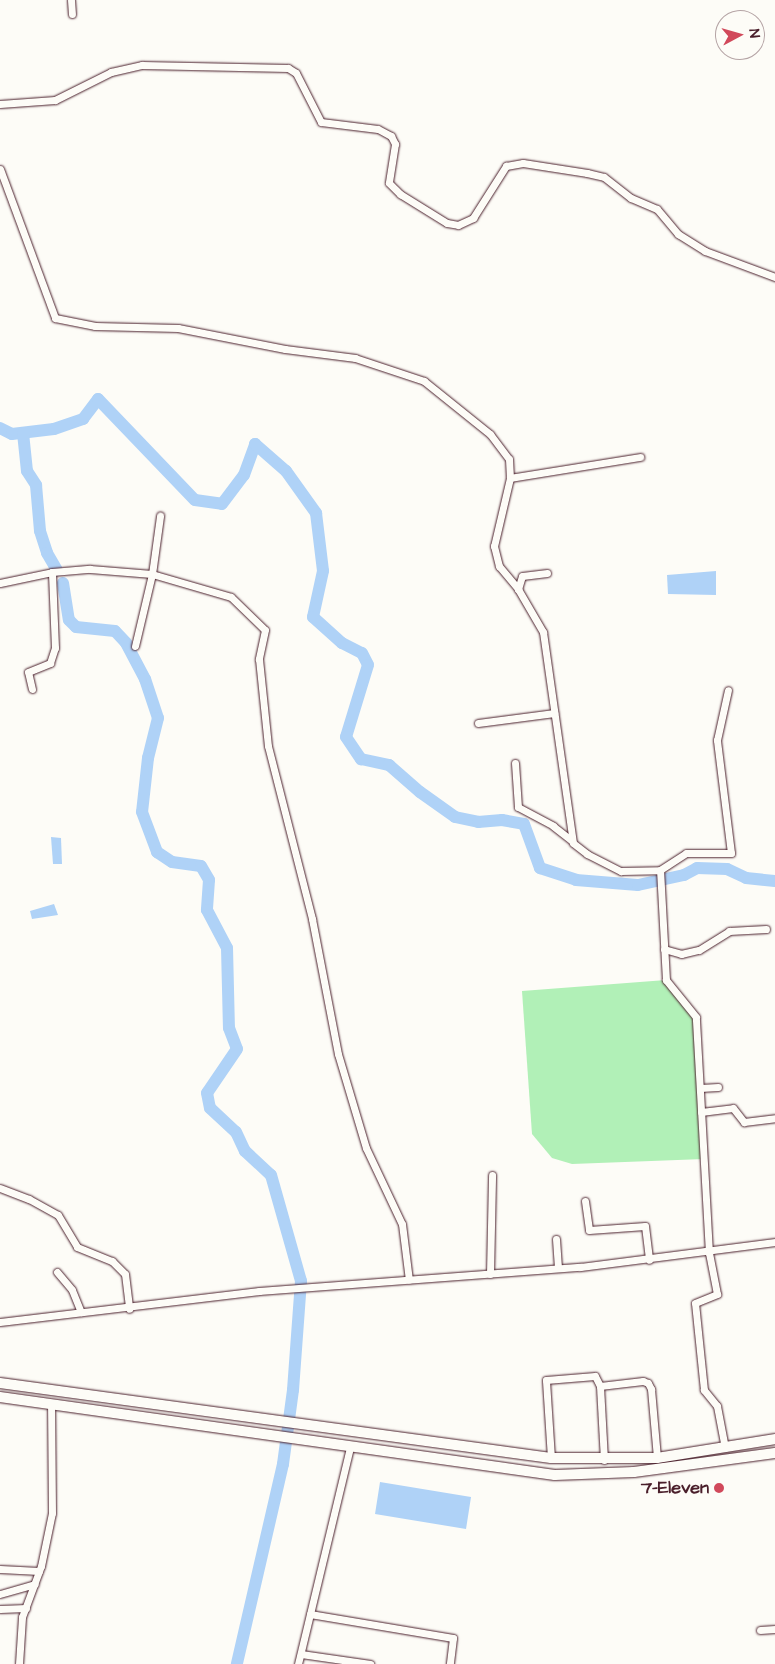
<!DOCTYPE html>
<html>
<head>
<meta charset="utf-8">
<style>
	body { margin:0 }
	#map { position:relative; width:775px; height:1664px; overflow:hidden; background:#fdfcf7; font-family:"Architects Daughter",sans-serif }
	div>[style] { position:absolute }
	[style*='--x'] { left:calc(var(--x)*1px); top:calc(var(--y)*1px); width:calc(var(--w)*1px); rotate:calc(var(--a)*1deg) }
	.green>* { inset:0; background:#b1f0b7 }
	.water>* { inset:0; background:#afd2f7 }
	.river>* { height:12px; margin:-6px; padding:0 6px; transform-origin:6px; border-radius:6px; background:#afd2f7 }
	.roads { filter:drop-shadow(0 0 1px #4a1f2b) drop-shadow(0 0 1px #4a1f2b) }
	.minor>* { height:7px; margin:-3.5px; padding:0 3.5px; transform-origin:3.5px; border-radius:3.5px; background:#fdfcf7 }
	.highway>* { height:10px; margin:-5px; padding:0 5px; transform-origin:5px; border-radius:5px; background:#fdfcf7 }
	.dots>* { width:14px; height:14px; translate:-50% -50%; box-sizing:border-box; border:2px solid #fdfcf7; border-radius:50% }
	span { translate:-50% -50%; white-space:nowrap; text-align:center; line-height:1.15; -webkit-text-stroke:4px #fdfcf7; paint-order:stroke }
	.poi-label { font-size:18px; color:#4a1f2b; font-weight:700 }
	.right { translate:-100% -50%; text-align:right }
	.north { position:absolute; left:715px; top:10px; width:50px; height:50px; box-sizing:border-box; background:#fdfcf7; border:1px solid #b5a4a5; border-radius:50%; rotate:84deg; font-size:14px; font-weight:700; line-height:20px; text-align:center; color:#4a1f2b }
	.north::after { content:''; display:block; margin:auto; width:18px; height:22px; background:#d1495b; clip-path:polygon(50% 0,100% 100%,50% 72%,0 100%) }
</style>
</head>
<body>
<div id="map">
	<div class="green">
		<i style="clip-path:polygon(666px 980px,696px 1017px,704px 1159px,572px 1164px,552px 1158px,532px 1134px,522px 991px)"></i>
	</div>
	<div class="water">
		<i style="clip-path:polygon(716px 571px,716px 595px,668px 594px,667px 575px)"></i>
		<i style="clip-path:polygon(51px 837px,61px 838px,62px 864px,53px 864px)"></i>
		<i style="clip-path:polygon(54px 904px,58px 915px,32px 919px,30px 911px)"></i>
		<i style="clip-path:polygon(380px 1482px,471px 1497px,466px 1529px,375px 1514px)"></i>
	</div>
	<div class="river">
		<i style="--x:0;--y:428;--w:13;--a:27"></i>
		<i style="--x:12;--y:434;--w:42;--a:-6.8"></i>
		<i style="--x:54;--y:429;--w:31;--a:-19"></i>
		<i style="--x:83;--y:419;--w:25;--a:-53"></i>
		<i style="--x:98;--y:399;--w:140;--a:46.2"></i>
		<i style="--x:195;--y:500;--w:27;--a:8"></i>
		<i style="--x:222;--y:504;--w:36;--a:-53"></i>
		<i style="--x:244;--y:475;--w:33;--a:-70"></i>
		<i style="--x:255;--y:444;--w:41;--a:41.1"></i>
		<i style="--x:286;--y:471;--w:52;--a:54.5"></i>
		<i style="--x:316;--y:513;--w:58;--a:83.1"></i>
		<i style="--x:323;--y:571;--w:47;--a:102.3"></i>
		<i style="--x:313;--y:617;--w:39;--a:42"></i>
		<i style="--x:342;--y:643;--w:22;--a:27"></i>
		<i style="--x:362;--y:653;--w:13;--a:63"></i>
		<i style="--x:368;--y:665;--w:75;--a:107"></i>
		<i style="--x:346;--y:737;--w:27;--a:56"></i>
		<i style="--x:361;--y:759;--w:29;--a:12"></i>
		<i style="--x:389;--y:765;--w:41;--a:41.1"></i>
		<i style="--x:420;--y:792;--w:43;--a:35.5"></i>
		<i style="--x:455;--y:817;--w:24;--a:12"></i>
		<i style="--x:478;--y:822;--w:24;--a:-5"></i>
		<i style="--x:502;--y:820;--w:22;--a:10"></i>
		<i style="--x:524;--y:824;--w:47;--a:70"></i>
		<i style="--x:540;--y:868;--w:38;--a:18"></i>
		<i style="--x:576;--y:880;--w:62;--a:4.6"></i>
		<i style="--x:638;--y:885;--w:47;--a:-12.3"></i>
		<i style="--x:684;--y:875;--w:15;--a:-28"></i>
		<i style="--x:697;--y:868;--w:30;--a:2"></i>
		<i style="--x:727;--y:869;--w:21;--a:25"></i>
		<i style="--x:746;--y:878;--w:29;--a:6"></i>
		<i style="--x:23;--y:433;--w:38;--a:84"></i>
		<i style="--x:27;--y:471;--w:17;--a:57"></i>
		<i style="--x:36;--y:485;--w:46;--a:85"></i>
		<i style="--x:40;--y:531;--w:23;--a:72"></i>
		<i style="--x:47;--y:553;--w:20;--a:60"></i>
		<i style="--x:63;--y:583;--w:37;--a:81"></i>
		<i style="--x:69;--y:620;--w:10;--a:45"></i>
		<i style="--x:76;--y:627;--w:39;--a:6"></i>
		<i style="--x:115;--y:631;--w:16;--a:47"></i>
		<i style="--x:126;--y:643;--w:41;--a:62.2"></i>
		<i style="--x:145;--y:679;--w:41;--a:71.6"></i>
		<i style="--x:158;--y:718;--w:41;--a:104"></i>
		<i style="--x:148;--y:758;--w:54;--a:96.3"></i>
		<i style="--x:142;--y:812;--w:43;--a:69.4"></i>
		<i style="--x:157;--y:852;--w:18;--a:34"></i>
		<i style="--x:172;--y:862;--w:29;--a:8"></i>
		<i style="--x:201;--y:866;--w:16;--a:60"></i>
		<i style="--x:209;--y:880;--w:30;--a:94"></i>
		<i style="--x:207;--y:910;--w:43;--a:62.2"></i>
		<i style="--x:227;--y:948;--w:80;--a:88.6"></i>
		<i style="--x:229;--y:1028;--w:22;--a:69"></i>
		<i style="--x:237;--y:1049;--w:53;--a:124.3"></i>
		<i style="--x:207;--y:1093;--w:15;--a:79"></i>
		<i style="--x:210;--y:1108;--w:35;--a:43"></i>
		<i style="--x:236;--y:1132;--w:21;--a:65"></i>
		<i style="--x:245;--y:1151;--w:35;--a:43"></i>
		<i style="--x:271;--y:1175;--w:110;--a:74.2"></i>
		<i style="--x:301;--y:1281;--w:109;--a:94.2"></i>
		<i style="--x:293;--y:1390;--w:75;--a:97.7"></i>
		<i style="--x:283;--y:1464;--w:205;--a:103"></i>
	</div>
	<div class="roads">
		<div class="minor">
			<i style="--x:71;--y:0;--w:14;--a:86"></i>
			<i style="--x:0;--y:104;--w:55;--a:-4.2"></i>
			<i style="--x:55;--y:100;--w:63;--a:-26.6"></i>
			<i style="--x:111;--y:72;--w:32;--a:-13"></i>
			<i style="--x:142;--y:65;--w:146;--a:1.2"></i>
			<i style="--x:288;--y:68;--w:9;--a:32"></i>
			<i style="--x:296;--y:73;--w:55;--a:63"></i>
			<i style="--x:321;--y:122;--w:57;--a:7"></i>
			<i style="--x:378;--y:129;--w:15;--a:28"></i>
			<i style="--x:391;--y:136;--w:9;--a:63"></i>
			<i style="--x:395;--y:144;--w:39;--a:99"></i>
			<i style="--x:389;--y:183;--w:16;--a:45"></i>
			<i style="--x:400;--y:194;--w:55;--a:31.7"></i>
			<i style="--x:447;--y:223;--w:11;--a:10"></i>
			<i style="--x:458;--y:225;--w:17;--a:-25"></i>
			<i style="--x:473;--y:218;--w:62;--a:-57.6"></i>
			<i style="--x:506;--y:166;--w:17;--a:-10"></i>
			<i style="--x:523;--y:163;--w:65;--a:8.9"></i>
			<i style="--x:587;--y:173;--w:17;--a:13"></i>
			<i style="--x:604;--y:177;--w:34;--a:38"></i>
			<i style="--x:631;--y:198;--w:28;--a:23"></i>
			<i style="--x:657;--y:209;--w:33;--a:50"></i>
			<i style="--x:678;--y:234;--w:32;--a:32"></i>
			<i style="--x:705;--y:251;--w:75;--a:20.4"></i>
			<i style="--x:0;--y:169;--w:159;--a:69.7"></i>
			<i style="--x:55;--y:318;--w:41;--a:11.3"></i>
			<i style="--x:95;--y:326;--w:83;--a:1.4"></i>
			<i style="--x:178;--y:328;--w:109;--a:11.1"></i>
			<i style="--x:285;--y:349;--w:71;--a:7.3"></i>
			<i style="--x:355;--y:358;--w:73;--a:18.4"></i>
			<i style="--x:424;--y:381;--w:85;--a:38.8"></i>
			<i style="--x:490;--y:434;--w:31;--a:53"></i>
			<i style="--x:509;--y:459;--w:19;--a:87"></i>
			<i style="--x:510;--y:478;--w:70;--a:103.2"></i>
			<i style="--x:494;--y:546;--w:21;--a:76"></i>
			<i style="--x:499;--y:566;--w:30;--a:50"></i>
			<i style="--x:510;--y:478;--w:132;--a:-9.2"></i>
			<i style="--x:547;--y:573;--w:25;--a:173"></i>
			<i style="--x:522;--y:576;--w:14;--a:107"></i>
			<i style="--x:518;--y:589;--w:50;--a:59.8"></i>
			<i style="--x:543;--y:632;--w:213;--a:81.9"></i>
			<i style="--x:573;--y:843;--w:18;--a:38"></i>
			<i style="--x:587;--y:854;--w:38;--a:27"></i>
			<i style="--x:621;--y:871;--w:39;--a:-1"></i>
			<i style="--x:0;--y:583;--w:53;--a:-11.9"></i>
			<i style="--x:52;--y:572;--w:38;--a:-5"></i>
			<i style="--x:90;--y:569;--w:62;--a:4.6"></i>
			<i style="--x:152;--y:574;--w:82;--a:16.2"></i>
			<i style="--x:231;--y:597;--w:47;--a:44.1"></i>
			<i style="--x:265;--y:630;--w:30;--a:102"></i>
			<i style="--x:259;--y:659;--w:87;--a:84.1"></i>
			<i style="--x:268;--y:746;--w:179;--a:75.7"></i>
			<i style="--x:312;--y:919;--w:137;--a:79.1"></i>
			<i style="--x:338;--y:1054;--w:98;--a:73.4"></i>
			<i style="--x:366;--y:1148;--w:84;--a:64.7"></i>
			<i style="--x:402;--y:1224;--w:56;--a:82.9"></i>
			<i style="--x:135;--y:646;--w:74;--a:-76.7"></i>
			<i style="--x:152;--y:574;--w:59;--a:-82.1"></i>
			<i style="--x:32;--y:689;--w:17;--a:-103"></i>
			<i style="--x:28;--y:672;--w:24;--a:-22"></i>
			<i style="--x:50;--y:663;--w:16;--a:-72"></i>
			<i style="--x:55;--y:648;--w:76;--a:-92.3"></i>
			<i style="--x:478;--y:723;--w:77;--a:-7.5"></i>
			<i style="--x:515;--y:763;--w:44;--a:86.1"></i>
			<i style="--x:518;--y:807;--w:40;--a:28"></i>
			<i style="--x:553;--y:826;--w:24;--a:38"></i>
			<i style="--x:664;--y:949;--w:18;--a:16"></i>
			<i style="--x:681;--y:954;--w:18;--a:-13"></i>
			<i style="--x:699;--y:950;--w:36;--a:-32"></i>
			<i style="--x:729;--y:931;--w:37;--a:-3"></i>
			<i style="--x:700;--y:1088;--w:18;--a:-3"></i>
			<i style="--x:701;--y:1112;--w:32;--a:-7"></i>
			<i style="--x:733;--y:1108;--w:18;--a:52"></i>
			<i style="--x:744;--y:1122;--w:31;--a:-7"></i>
			<i style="--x:0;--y:1188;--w:31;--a:21"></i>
			<i style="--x:29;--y:1199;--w:33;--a:29"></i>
			<i style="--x:58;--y:1215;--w:37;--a:59"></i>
			<i style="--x:77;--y:1247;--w:38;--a:22"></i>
			<i style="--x:112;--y:1261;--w:18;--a:45"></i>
			<i style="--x:125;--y:1274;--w:35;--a:83"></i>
			<i style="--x:585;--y:1201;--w:29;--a:82"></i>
			<i style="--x:589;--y:1230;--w:56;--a:-4.1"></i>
			<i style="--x:645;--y:1226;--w:34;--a:83"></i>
			<i style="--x:556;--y:1239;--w:29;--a:86"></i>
			<i style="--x:57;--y:1272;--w:23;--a:50"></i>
			<i style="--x:72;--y:1290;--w:24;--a:68"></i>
			<i style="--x:490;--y:1274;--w:99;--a:-88.8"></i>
			<i style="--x:0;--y:1322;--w:261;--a:-6.8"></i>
			<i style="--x:259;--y:1291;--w:322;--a:-4.3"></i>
			<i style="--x:580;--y:1267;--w:197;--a:-7.3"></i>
			<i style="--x:725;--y:1448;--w:43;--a:-100.8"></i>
			<i style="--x:717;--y:1406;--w:21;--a:-129"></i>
			<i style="--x:704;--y:1390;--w:87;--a:-95.9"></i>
			<i style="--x:695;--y:1303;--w:24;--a:-22"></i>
			<i style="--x:717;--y:1294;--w:42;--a:-101"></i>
			<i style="--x:709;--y:1253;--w:236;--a:-93.2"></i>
			<i style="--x:696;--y:1017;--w:48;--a:-129"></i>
			<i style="--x:666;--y:980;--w:110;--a:-93.1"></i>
			<i style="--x:660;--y:870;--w:31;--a:-33"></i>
			<i style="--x:686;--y:853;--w:45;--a:0"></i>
			<i style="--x:731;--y:853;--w:114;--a:-97.1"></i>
			<i style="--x:717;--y:740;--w:51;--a:-77.6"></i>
			<i style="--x:551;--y:1458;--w:78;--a:-93.7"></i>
			<i style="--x:546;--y:1380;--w:49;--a:-4.7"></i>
			<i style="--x:595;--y:1376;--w:11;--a:63"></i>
			<i style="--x:604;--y:1460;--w:74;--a:-93.1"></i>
			<i style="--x:600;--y:1386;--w:43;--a:-6.6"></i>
			<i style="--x:643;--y:1381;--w:5;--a:22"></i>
			<i style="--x:648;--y:1383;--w:7;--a:63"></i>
			<i style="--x:651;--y:1389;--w:69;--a:85"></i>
			<i style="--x:0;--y:1569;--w:39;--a:3"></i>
			<i style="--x:0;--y:1594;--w:36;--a:-16"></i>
			<i style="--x:0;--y:1609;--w:26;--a:-2"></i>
			<i style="--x:310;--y:1614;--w:145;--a:9.5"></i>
			<i style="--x:453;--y:1638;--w:26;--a:97"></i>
			<i style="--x:760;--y:1630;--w:15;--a:-4"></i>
			<i style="--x:301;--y:1654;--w:70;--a:8.2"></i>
			<i style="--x:19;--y:1664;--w:47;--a:-86.3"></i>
			<i style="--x:22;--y:1617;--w:54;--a:-69.6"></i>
			<i style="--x:41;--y:1566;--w:54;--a:-78.3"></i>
			<i style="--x:52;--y:1513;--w:108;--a:-90.5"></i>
			<i style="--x:298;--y:1664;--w:223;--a:-76.5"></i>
		</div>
		<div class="highway">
			<i style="--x:0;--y:1383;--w:556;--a:7.75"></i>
			<i style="--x:551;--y:1458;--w:106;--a:0"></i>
			<i style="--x:657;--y:1458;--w:120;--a:-9.1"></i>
			<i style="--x:0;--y:1397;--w:560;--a:8"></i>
			<i style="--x:555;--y:1475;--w:79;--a:-2.2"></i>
			<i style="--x:634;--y:1472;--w:142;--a:-7.7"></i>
		</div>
	</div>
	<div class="dots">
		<i style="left:719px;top:1488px;background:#d1495b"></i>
	</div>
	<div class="poi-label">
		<span class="right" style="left:709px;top:1488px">7-Eleven</span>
	</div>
	<div class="north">N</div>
</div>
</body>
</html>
